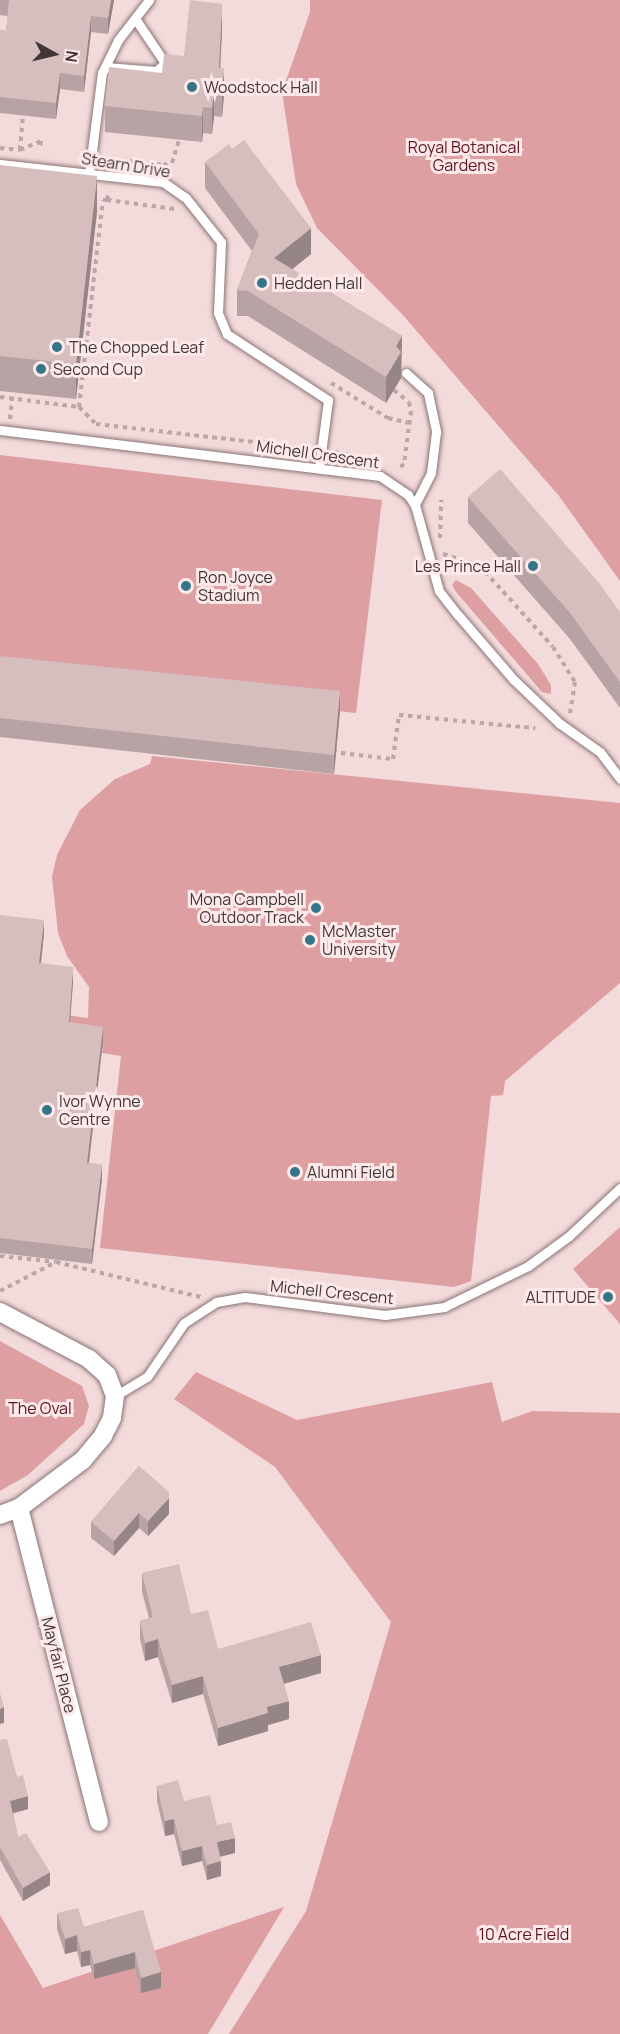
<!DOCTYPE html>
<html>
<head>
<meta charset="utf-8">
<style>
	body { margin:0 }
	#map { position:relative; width:620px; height:2034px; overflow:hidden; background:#f3dadb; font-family:Manrope,sans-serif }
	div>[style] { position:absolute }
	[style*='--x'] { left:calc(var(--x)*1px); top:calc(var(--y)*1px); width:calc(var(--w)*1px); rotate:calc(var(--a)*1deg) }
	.green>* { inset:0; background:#dd9fa2 }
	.path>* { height:4px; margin-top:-2px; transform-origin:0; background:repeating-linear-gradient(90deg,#bba7a8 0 4.5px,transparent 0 9px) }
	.roads { filter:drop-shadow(0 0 2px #897475) drop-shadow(0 0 2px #897475) }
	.service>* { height:9px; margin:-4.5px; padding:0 4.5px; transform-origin:4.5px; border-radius:4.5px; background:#fff }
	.minor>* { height:18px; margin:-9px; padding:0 9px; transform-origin:9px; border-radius:9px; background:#fff }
	.wall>* { inset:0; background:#b8a3a4 }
	.shaded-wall>* { inset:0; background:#968586 }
	.building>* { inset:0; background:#d6bebf }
	.dots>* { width:16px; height:16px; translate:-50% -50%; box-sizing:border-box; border:3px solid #fde9e9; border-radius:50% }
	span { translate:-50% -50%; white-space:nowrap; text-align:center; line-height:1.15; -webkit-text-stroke:6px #fde9e9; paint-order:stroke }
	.poi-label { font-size:16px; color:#413737 }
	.left { translate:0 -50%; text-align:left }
	.right { translate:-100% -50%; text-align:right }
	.park-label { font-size:16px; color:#5d1320 }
	.street-label { font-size:16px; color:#413737 }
	.north { position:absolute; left:24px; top:24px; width:60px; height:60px; -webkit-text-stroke:4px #fde9e9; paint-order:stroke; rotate:98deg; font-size:16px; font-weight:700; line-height:24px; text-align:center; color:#413737 }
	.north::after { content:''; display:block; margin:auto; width:21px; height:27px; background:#413737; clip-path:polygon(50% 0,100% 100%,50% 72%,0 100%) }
</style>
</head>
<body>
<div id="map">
	<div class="green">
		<i style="clip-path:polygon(310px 0,620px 0,620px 581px,559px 496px,402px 314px,317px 228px,296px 184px,282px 92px,310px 12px)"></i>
		<i style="clip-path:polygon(0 455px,382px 500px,356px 713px,0 673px)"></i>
		<i style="clip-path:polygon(456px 580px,471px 588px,538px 664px,551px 685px,551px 694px,542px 692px,456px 592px,452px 585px)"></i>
		<i style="clip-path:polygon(152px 756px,620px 803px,620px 983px,505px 1081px,503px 1095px,491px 1096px,471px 1281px,454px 1287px,100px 1248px,121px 1056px,102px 1053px,103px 1041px,54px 1035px,57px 1014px,88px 1018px,89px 987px,67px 956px,58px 933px,52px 877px,57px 855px,80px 810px,115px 779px,150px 764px)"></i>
		<i style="clip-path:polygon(620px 1227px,620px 1324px,573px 1269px)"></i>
		<i style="clip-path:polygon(0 1341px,82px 1386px,89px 1406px,84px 1424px,28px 1475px,0 1491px)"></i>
		<i style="clip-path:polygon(196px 1372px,297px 1420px,492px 1382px,502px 1422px,532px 1411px,620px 1413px,620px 2034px,229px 2034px,306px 1911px,391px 1622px,275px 1467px,174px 1399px)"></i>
		<i style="clip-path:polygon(284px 1907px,208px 2034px,0 2034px,0 1915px,43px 1988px)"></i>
	</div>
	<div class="path">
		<i style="--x:0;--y:148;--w:20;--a:6"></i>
		<i style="--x:20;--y:150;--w:23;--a:-23"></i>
		<i style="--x:41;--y:141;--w:6;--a:99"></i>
		<i style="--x:20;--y:150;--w:34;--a:-85"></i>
		<i style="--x:112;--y:164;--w:5;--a:-90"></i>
		<i style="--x:112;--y:159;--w:51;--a:6.7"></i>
		<i style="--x:163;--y:165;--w:6;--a:90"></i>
		<i style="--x:163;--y:165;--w:9;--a:-13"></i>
		<i style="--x:172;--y:163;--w:24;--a:-73"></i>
		<i style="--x:107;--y:200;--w:69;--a:7.5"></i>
		<i style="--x:331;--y:383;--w:67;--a:31.6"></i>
		<i style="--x:388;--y:418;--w:22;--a:13"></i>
		<i style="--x:394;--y:390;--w:19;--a:39"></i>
		<i style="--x:409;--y:402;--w:9;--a:77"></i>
		<i style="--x:411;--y:411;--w:53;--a:97.5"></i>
		<i style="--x:404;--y:464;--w:9;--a:144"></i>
		<i style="--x:0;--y:397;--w:80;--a:7.2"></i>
		<i style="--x:79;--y:407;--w:24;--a:45"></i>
		<i style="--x:96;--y:424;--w:213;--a:6.5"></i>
		<i style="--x:79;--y:407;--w:208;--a:-83.4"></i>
		<i style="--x:103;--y:200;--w:4;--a:0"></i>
		<i style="--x:107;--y:200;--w:9;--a:-77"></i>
		<i style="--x:10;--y:419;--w:27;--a:-84"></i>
		<i style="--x:334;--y:452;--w:46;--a:11.3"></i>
		<i style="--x:440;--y:538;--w:38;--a:-88"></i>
		<i style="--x:443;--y:554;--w:38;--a:17"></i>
		<i style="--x:479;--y:565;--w:110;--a:47.9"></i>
		<i style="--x:553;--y:647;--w:41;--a:57.8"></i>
		<i style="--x:575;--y:682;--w:32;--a:99"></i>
		<i style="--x:332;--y:752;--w:61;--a:6.5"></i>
		<i style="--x:393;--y:759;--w:44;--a:-82.2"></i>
		<i style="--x:399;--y:715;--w:137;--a:5.5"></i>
		<i style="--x:0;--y:1256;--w:56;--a:6.1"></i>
		<i style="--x:56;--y:1262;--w:149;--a:13.6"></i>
		<i style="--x:0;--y:1291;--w:63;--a:-27.4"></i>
	</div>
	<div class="roads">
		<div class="service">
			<i style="--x:106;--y:67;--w:50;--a:4.6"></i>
			<i style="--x:156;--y:71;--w:12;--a:-42"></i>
			<i style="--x:165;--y:63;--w:52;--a:-124"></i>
			<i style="--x:0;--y:164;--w:164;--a:6.3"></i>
			<i style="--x:163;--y:182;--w:28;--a:35"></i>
			<i style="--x:186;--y:198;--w:56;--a:51.5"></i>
			<i style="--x:221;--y:242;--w:71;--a:92.4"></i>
			<i style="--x:218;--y:313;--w:23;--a:67"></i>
			<i style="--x:227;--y:334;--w:121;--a:33.2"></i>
			<i style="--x:328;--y:400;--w:69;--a:97.5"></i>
			<i style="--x:89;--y:174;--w:102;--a:-82.7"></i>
			<i style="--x:102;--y:73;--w:37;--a:-64"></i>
			<i style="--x:118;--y:40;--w:51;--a:-52.2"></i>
			<i style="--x:406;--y:373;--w:30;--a:42"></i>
			<i style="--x:428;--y:393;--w:40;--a:78"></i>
			<i style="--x:436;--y:432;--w:41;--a:97"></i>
			<i style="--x:431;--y:473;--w:36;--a:117"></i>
			<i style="--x:0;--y:430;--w:383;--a:6.9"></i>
			<i style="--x:380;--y:476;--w:34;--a:34"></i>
			<i style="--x:408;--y:495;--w:12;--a:55"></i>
			<i style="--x:415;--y:505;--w:89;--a:74.4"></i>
			<i style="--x:439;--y:591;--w:31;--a:52"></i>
			<i style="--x:458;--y:615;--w:86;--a:49.3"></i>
			<i style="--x:514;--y:680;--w:62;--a:43.7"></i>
			<i style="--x:559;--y:723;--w:50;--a:35.3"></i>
			<i style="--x:600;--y:752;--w:34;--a:53"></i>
			<i style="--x:115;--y:1396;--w:37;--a:-31"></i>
			<i style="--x:147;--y:1377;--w:65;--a:-55.6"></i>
			<i style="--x:184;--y:1323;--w:38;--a:-33"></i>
			<i style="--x:216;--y:1302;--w:29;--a:-10"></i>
			<i style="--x:245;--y:1297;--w:141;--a:7.3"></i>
			<i style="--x:385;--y:1315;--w:60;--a:-7.7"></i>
			<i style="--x:444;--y:1307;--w:93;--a:-26"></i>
			<i style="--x:528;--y:1266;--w:51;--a:-36.2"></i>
			<i style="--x:569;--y:1236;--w:70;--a:-43.3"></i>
		</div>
		<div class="minor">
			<i style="--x:0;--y:1312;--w:101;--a:27.8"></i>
			<i style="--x:89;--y:1359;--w:24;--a:42"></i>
			<i style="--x:107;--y:1375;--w:22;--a:69"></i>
			<i style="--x:115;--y:1396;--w:22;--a:98"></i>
			<i style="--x:112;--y:1418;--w:20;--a:117"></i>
			<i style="--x:103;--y:1436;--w:31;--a:130"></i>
			<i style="--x:83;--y:1460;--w:80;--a:143.1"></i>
			<i style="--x:19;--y:1508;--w:20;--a:160"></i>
			<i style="--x:19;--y:1508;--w:324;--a:75.7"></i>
		</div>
	</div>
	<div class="wall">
		<i style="clip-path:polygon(0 0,114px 0,108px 34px,91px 32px,84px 92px,60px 89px,56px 119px,0 113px,0 30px,6px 31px,8px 16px,0 15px)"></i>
		<i style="clip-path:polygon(222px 30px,220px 68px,224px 94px,222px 117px,214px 116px,212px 134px,203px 133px,202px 142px,105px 132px,105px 106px,162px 73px)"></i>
		<i style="clip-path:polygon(205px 162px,311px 254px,292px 269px,402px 336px,401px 378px,386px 403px,248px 316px,237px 316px,237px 290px,252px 251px,205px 188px)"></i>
		<i style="clip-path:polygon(0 165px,97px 211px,76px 399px,0 391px)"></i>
		<i style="clip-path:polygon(468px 497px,620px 612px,620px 708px,570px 639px,468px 523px)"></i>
		<i style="clip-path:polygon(0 656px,340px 711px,334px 774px,0 737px)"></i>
		<i style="clip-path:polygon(0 915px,44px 934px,41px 963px,73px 981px,70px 1022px,103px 1041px,89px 1163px,102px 1179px,92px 1264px,0 1253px)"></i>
		<i style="clip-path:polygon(139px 1466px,169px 1514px,148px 1536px,139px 1528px,114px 1556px,91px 1538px,91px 1522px)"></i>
		<i style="clip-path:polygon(142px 1573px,191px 1614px,218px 1649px,321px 1673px,284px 1684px,289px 1719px,268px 1725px,268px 1731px,218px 1746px,203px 1694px,172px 1703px,158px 1657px,145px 1661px,140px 1639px,140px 1621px,149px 1618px,142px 1592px)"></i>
		<i style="clip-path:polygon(0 1740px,17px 1777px,28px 1809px,13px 1813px,18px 1837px,50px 1885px,23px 1901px,0 1860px)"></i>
		<i style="clip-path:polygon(157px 1786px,184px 1801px,217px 1825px,235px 1853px,220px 1857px,221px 1876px,207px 1880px,202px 1861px,182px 1866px,174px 1834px,165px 1836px,157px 1801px)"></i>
		<i style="clip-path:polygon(143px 1910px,161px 1988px,141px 1993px,135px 1968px,94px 1979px,90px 1965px,81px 1967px,77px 1951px,65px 1954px,57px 1929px,57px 1913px,84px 1927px)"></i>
	</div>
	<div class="shaded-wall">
		<i style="clip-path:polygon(111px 0,114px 0,108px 34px,108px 18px)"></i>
		<i style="clip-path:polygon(222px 4px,222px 30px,219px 94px,219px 68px)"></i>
		<i style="clip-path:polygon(91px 16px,91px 32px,84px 92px,84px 76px)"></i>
		<i style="clip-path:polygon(224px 68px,224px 94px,222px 117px,222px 91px)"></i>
		<i style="clip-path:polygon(60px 73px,60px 89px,56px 119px,56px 103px)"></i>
		<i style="clip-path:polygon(214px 91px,214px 116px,212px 134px,212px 108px)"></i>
		<i style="clip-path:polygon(203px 107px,203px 133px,202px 142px,202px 116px)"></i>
		<i style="clip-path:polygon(97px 176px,97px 211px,76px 399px,76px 364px)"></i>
		<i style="clip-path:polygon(311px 228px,311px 254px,274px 284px,274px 258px)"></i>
		<i style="clip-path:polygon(402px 336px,401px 378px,386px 403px,386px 377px,396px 346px)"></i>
		<i style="clip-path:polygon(340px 691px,340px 711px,334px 774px,334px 755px)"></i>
		<i style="clip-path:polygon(44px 920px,44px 934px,39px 978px,39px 963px)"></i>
		<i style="clip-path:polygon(73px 967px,73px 981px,69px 1037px,69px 1022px)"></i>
		<i style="clip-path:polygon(103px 1027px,103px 1041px,87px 1177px,87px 1163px)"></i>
		<i style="clip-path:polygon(102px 1164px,102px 1179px,92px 1264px,92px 1249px)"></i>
		<i style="clip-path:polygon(169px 1498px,169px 1514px,148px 1536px,148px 1521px)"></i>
		<i style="clip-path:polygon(139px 1513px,139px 1528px,114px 1556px,114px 1541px)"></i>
		<i style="clip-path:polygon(158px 1639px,158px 1657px,145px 1661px,145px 1643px)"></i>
		<i style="clip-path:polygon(321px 1655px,321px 1673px,279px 1685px,279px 1667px)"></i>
		<i style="clip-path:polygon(203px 1676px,203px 1694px,172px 1703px,172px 1685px)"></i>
		<i style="clip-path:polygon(289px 1701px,289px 1719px,268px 1725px,268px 1731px,218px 1746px,218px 1728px,267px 1707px)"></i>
		<i style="clip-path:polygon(4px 1707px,4px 1723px,0 1724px,0 1709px)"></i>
		<i style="clip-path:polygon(28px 1796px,28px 1809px,10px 1814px,10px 1801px)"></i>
		<i style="clip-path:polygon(174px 1819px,174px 1834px,165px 1836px,165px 1821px)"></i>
		<i style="clip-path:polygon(235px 1838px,235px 1853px,217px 1857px,217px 1842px)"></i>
		<i style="clip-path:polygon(202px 1846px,202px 1861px,182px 1866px,182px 1851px)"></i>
		<i style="clip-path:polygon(221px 1861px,221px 1876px,207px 1880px,207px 1865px)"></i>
		<i style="clip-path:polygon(50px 1872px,50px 1885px,23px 1901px,23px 1888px)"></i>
		<i style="clip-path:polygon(77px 1935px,77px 1951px,65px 1954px,65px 1939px)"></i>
		<i style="clip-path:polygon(90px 1950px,90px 1965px,81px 1967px,81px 1952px)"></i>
		<i style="clip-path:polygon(135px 1952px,135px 1968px,94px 1979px,94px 1964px)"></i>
		<i style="clip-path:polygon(161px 1972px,161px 1988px,141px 1993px,141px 1978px)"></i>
	</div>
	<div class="building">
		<i style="clip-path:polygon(9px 0,111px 0,108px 18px,91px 16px,84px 76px,60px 73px,56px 103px,0 97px,0 30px,6px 31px)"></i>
		<i style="clip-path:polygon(190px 0,222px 4px,219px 68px,224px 68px,222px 91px,214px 91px,212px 108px,203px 107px,202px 116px,105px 106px,109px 67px,162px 73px,164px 54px,184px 56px)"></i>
		<i style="clip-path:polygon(244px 140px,311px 228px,274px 258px,402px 336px,396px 346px,401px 352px,386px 377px,248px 291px,237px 290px,259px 234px,205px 162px,229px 144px,232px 149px)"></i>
		<i style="clip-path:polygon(0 165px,97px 176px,76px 364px,0 356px)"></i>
		<i style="clip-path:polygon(500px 469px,599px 583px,620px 612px,620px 682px,570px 613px,468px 497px)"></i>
		<i style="clip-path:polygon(0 656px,340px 691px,334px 755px,0 718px)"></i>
		<i style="clip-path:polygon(0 915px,44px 920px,39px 963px,73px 967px,69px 1022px,103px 1027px,87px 1163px,102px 1164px,92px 1249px,0 1238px)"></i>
		<i style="clip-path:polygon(139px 1466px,169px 1492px,169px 1498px,148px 1521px,139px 1513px,114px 1541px,91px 1522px)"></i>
		<i style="clip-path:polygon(179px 1564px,191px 1614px,208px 1610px,218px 1649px,311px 1622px,321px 1655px,279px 1667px,289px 1701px,267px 1707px,268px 1713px,218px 1728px,203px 1676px,172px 1685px,158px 1639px,145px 1643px,140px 1621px,153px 1617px,142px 1573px)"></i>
		<i style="clip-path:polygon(0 1693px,4px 1707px,0 1709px)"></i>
		<i style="clip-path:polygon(7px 1739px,17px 1777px,23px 1775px,28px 1796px,10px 1801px,18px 1837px,26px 1833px,50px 1872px,23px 1888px,0 1847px,0 1740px)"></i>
		<i style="clip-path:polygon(178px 1780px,184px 1801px,210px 1795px,217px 1825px,231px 1822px,235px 1838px,217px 1842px,221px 1861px,207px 1865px,202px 1846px,182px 1851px,174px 1819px,165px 1821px,157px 1786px)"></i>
		<i style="clip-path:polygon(78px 1908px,84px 1927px,143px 1910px,161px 1972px,141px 1978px,135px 1952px,94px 1964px,90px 1950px,81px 1952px,77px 1935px,65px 1939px,57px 1913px)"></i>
	</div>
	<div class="dots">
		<i style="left:192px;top:87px;background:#347588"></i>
		<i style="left:262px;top:283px;background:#347588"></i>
		<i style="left:57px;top:347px;background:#347588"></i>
		<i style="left:41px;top:369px;background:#347588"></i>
		<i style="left:533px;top:566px;background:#347588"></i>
		<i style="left:186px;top:586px;background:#347588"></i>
		<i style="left:316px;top:908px;background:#347588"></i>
		<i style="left:310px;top:940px;background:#347588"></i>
		<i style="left:47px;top:1110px;background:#347588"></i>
		<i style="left:295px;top:1172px;background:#347588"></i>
		<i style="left:608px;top:1297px;background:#347588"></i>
	</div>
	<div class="poi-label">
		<span class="left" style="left:204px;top:87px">Woodstock Hall</span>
		<span class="left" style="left:274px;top:283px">Hedden Hall</span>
		<span class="left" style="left:69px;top:347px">The Chopped Leaf</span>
		<span class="left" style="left:53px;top:369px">Second Cup</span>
		<span class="right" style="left:521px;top:566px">Les Prince Hall</span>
		<span class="left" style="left:198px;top:586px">Ron Joyce<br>Stadium</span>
		<span class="right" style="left:304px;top:908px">Mona Campbell<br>Outdoor Track</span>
		<span class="left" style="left:322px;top:940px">McMaster<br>University</span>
		<span class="left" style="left:59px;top:1110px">Ivor Wynne<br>Centre</span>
		<span class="left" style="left:307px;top:1172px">Alumni Field</span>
		<span class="right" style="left:596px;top:1297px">ALTITUDE</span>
	</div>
	<div class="park-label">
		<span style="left:464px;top:156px">Royal Botanical<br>Gardens</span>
		<span style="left:40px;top:1408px">The Oval</span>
		<span style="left:524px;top:1934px">10 Acre Field</span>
	</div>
	<div class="street-label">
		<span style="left:126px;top:165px;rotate:9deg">Stearn Drive</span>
		<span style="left:318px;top:454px;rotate:8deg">Michell Crescent</span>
		<span style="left:332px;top:1292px;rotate:6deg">Michell Crescent</span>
		<span style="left:59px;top:1665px;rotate:76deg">Mayfair Place</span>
	</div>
	<div class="north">N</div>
</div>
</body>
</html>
